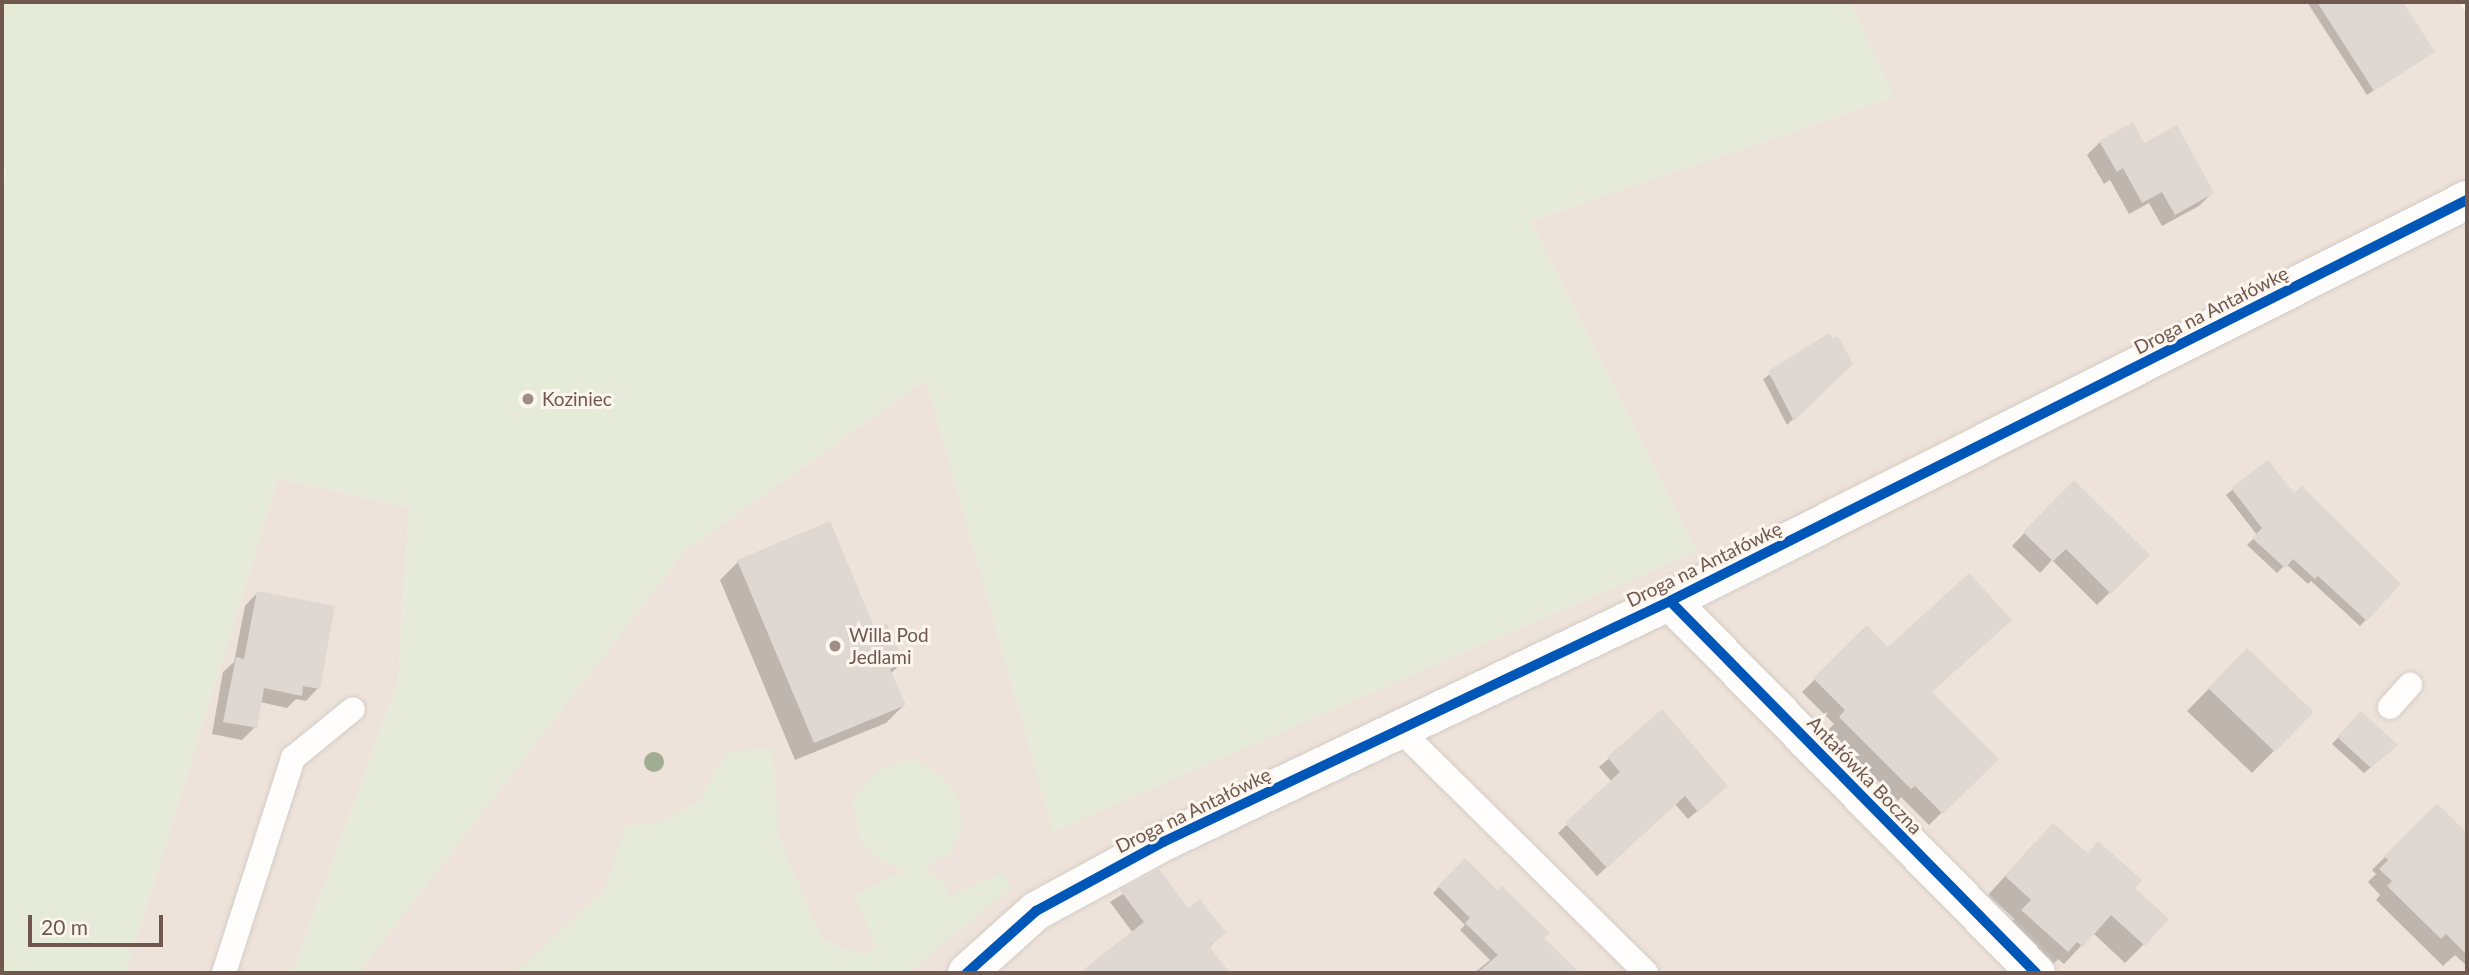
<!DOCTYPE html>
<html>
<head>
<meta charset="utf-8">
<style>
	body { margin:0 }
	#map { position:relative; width:2469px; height:975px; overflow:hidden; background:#f6f1ec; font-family:Lato,sans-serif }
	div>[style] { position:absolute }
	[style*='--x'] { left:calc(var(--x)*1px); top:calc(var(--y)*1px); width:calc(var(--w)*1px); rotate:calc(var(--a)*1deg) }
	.residential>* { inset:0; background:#eee3da }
	.green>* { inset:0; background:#e5ebd8 }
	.shadow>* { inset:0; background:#0003 }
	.building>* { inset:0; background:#dfd7d2 }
	.roads { filter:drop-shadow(0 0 2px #d3cdc7) drop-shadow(0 0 2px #d3cdc7) }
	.service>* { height:24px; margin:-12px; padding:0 12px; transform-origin:12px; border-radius:12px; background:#fefdfc }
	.minor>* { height:38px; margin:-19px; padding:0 19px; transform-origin:19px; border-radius:19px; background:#fefdfc }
	.cycleway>* { height:10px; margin:-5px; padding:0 5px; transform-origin:5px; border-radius:5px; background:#0057b8 }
	.trees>* { width:20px; height:20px; margin:-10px; border-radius:50%; background:#a0ad92 }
	.dots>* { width:19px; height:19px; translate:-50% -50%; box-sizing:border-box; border:4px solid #fdf6ee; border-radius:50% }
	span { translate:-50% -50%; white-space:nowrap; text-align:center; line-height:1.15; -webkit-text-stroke:6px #fdf6ee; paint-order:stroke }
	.street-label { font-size:19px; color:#71584f }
	.poi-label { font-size:19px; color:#71584f }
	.left { translate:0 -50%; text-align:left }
	.frame { position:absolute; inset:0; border:4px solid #71584f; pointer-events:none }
	.scale { position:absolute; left:28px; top:915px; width:135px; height:32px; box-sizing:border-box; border:4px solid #71584f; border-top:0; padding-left:9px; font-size:21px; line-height:24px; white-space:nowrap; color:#71584f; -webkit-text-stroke:5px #fdf6ee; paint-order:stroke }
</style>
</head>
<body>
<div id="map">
	<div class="residential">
		<i style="clip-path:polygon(1850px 2px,2459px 2px,2467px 15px,2467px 973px,358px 973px,685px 551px,926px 380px,1053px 831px,1697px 551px,1530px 221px,1894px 97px)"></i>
		<i style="clip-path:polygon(278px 479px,409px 507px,398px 681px,292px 973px,126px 973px)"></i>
	</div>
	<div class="green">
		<i style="clip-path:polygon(2px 2px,1850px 2px,1895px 97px,1530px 221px,1697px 551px,1053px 832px,926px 380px,685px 551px,358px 973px,292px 973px,398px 681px,409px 507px,278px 479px,126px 973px,2px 973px,2px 203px,6px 172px,2px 165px)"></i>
		<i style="clip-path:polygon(772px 747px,779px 838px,821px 937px,841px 948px,869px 954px,876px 945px,854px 895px,903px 870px,879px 859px,860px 840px,852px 800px,876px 771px,914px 758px,941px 776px,957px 796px,963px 825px,951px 852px,923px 869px,942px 880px,950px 896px,1002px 873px,1012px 887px,907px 973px,515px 973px,605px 889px,626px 826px,660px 822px,700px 800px,725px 753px)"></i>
	</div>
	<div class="shadow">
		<i style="clip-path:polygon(2307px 2px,2401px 2px,2432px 51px,2367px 95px)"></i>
		<i style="clip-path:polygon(2100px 142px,2143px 146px,2212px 193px,2199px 206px,2162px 226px,2149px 203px,2129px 214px,2110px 180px,2104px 184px,2087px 155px)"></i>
		<i style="clip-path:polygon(1828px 335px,1850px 363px,1787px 425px,1763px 379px)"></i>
		<i style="clip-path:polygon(2268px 462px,2294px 495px,2399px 584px,2360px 626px,2311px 581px,2308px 584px,2286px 564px,2277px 573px,2247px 545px,2257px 535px,2226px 495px)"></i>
		<i style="clip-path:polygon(2074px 482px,2147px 555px,2097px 605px,2052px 560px,2040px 573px,2012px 546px)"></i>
		<i style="clip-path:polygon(738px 562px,874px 631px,902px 663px,890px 674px,904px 705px,886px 723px,795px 760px,720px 580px)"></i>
		<i style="clip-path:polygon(257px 593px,318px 688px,306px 701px,296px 699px,287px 708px,260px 702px,255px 727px,242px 740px,212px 734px,223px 672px,234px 662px,245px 606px)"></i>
		<i style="clip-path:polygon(1867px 628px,1996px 759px,1929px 825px,1901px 797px,1898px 801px,1828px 730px,1834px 724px,1802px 692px)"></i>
		<i style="clip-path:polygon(2247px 650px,2312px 712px,2252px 773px,2187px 711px)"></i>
		<i style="clip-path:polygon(1662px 712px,1716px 795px,1688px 819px,1675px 804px,1597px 876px,1558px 833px,1612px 782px,1599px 767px)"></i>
		<i style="clip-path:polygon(2361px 713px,2390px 751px,2364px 773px,2332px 744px)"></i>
		<i style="clip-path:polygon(2437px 805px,2467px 836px,2467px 966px,2455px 955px,2443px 966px,2376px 900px,2380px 895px,2368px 882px,2376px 874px,2372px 870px)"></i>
		<i style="clip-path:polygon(2035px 843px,2132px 889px,2144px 944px,2125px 963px,2093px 933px,2064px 964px,2058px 959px,2049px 969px,2005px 929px,2014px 919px,1988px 895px)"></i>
		<i style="clip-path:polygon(1465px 860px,1562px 958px,1546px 973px,1474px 973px,1490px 960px,1460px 930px,1465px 925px,1433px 893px)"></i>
		<i style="clip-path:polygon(1158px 872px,1188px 911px,1224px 933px,1208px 948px,1227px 973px,1081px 973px,1133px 933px,1110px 902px)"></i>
	</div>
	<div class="building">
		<i style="clip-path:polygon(2317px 2px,2403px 2px,2435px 52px,2374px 91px)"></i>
		<i style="clip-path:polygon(2133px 122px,2144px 143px,2177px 125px,2214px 193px,2175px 215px,2162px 192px,2142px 203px,2123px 168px,2117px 172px,2099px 141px)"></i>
		<i style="clip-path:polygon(1829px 333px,1833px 339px,1838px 336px,1853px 364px,1794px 421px,1768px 371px)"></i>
		<i style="clip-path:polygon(2268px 460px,2294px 493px,2302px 486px,2401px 584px,2367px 621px,2318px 576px,2315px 579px,2293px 559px,2285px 568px,2252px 538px,2262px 528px,2231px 488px)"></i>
		<i style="clip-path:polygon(2074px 480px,2150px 555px,2111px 594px,2066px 549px,2053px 561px,2023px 532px)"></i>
		<i style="clip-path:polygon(830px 521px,875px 629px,887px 624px,904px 663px,890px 669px,906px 705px,814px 743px,737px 560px)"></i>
		<i style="clip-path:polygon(1969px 573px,2012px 620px,1932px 692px,1999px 759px,1943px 814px,1915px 786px,1911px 789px,1839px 717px,1845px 710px,1813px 678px,1867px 625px,1888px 647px)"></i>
		<i style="clip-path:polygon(257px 591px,335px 606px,320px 689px,303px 686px,302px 696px,264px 688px,257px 728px,223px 722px,236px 657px,244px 659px)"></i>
		<i style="clip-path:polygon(2247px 648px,2314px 712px,2275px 752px,2208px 688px)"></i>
		<i style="clip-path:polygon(1662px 709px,1728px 786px,1698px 812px,1685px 796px,1607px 868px,1565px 823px,1620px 772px,1607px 757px)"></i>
		<i style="clip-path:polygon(2361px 711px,2398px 745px,2371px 768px,2337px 737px)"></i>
		<i style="clip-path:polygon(2437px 803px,2467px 833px,2467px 955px,2446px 934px,2441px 939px,2387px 886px,2392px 881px,2379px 869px,2388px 860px,2384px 856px)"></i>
		<i style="clip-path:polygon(2053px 823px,2088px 853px,2098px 841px,2142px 880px,2135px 888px,2169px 919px,2145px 946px,2111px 915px,2083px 947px,2077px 942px,2068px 952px,2021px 910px,2031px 900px,2005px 876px)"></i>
		<i style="clip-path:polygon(1465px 858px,1498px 891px,1502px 886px,1550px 933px,1544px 938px,1580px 973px,1477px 973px,1498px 955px,1465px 923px,1470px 918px,1438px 886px)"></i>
		<i style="clip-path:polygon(1159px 869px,1188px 908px,1200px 899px,1226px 933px,1209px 946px,1230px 973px,1079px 973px,1144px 922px,1120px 890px)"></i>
	</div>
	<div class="roads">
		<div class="service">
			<i style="--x:2390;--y:707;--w:30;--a:-48"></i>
			<i style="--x:1401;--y:731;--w:344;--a:44.6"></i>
			<i style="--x:224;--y:973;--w:226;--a:-72.2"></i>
			<i style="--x:293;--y:758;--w:77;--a:-39.2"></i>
		</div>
		<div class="minor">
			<i style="--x:1670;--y:601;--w:522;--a:45.47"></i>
			<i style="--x:967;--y:973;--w:93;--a:-41.9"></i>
			<i style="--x:1036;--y:911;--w:145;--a:-28.5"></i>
			<i style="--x:1163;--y:842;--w:561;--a:-25.42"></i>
			<i style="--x:1670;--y:601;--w:892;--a:-26.71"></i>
		</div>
	</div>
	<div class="cycleway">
		<i style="--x:1670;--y:601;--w:522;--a:45.47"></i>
		<i style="--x:967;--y:973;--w:93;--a:-41.9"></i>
		<i style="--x:1036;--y:911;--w:145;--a:-28.5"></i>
		<i style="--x:1163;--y:842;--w:561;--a:-25.42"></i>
		<i style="--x:1670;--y:601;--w:892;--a:-26.71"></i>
	</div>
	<div class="trees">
		<i style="left:654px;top:762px"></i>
	</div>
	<div class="dots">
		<i style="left:528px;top:399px;background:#a08e86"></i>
		<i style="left:835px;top:646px;background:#a08e86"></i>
	</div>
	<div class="street-label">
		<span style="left:2211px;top:310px;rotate:-27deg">Droga na Antałówkę</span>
		<span style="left:1704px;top:564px;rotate:-26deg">Droga na Antałówkę</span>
		<span style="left:1865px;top:775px;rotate:46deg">Antałówka Boczna</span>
		<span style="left:1193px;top:810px;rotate:-26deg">Droga na Antałówkę</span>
	</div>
	<div class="poi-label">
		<span class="left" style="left:542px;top:399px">Koziniec</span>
		<span class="left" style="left:849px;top:646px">Willa Pod<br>Jedlami</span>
	</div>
	<div class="frame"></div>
	<div class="scale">20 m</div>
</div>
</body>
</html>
